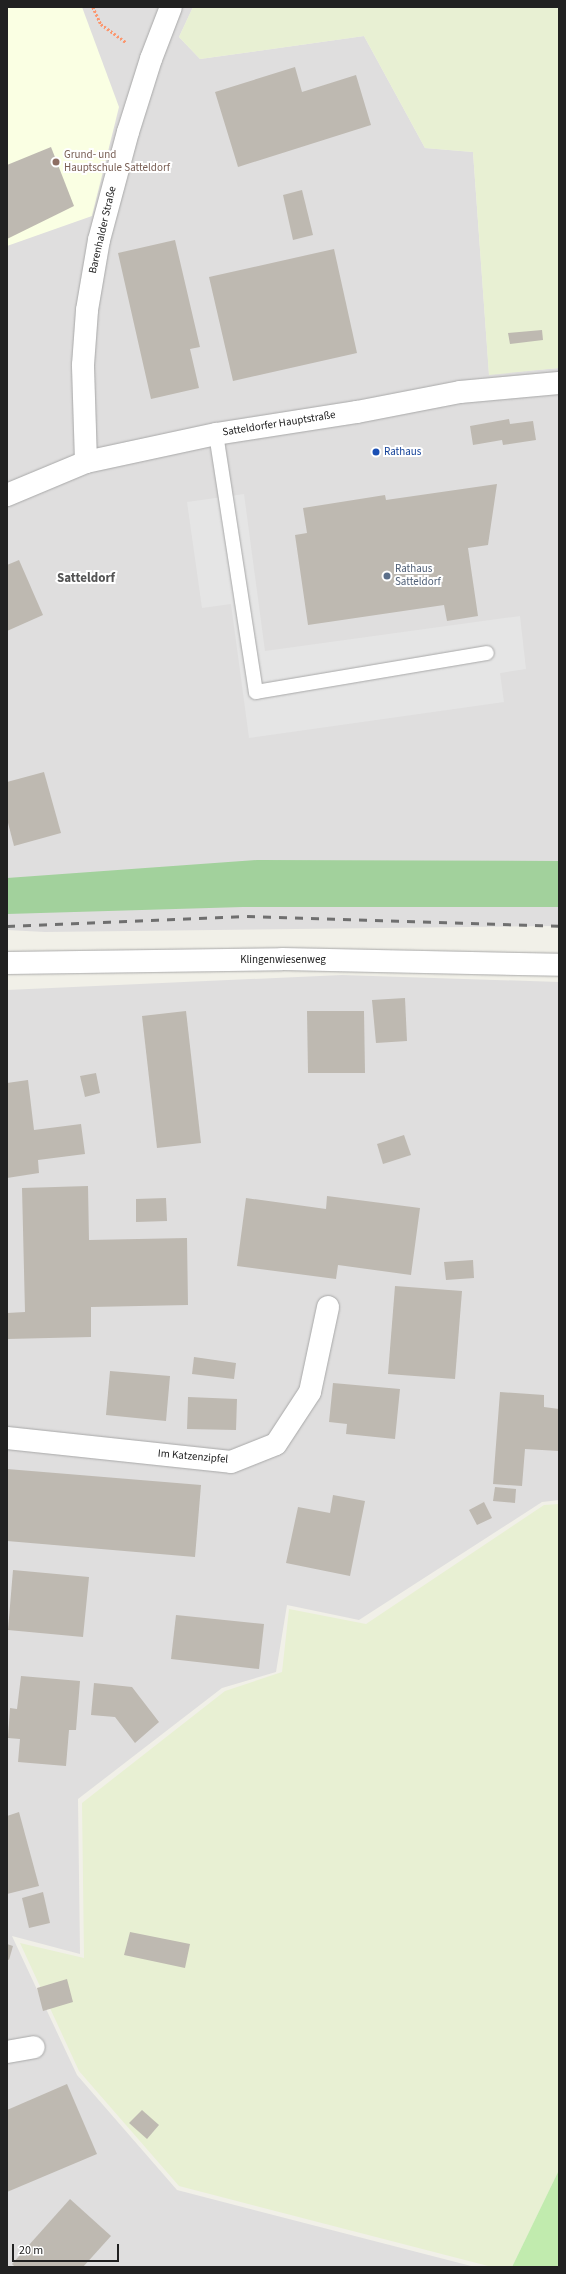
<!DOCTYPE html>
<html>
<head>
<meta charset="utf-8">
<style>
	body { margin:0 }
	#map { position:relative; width:566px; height:2274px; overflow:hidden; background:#f1f0e8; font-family:"Source Sans 3",sans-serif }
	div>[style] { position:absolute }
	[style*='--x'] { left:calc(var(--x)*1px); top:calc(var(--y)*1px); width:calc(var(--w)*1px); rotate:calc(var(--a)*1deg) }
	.residential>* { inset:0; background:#dfdede }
	.education>* { inset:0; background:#faffe3 }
	.farmland>* { inset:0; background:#e8f0d3 }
	.grass>* { inset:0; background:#c1ebae }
	.forest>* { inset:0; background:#a2d19c }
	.parking>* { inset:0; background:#e5e5e5 }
	.building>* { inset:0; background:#beb9b1 }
	.path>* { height:2.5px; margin-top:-1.25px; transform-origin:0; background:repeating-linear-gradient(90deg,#fb976f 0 2px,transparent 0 4px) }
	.roads { filter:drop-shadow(0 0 1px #a8a8a8) drop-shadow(0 0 1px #a8a8a8) }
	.service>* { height:14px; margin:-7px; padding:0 7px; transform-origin:7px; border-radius:7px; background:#fff }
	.minor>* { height:22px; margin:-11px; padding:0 11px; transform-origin:11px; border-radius:11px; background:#fff }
	.tertiary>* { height:22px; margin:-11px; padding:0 11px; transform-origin:11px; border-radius:11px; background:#fff }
	.rail>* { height:3px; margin-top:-1.5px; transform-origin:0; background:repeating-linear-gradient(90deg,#6f6f6f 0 8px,transparent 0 16px) }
	.dots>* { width:11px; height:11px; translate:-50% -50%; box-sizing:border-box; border:2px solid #fff; border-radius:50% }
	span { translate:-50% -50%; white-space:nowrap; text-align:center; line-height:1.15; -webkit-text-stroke:4px #fff; paint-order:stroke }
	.education-label { font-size:11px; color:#785e54 }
	.left { translate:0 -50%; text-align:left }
	.street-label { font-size:11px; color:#212121 }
	.transit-label { font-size:11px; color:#164399 }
	.service-label { font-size:11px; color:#4e5e75 }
	.quarter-label { font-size:13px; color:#545454; font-weight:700 }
	.frame { position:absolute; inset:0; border:8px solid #212121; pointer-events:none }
	.scale { position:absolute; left:12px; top:2244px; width:107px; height:18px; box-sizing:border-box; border:2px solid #212121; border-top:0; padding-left:5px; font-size:12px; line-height:14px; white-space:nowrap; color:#212121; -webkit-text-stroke:3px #fff; paint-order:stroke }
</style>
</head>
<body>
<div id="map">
	<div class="residential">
		<i style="clip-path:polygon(7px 7px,193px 7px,179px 37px,200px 59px,364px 36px,425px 148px,473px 152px,489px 374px,559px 368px,559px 926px,45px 932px,7px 930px)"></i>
		<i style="clip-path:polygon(342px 975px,559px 982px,559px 1500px,542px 1502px,359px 1620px,287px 1605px,276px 1672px,222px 1688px,78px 1799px,80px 1954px,12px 1936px,77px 2075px,177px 2190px,475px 2267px,7px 2267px,7px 990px)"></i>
	</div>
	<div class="education">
		<i style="clip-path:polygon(7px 7px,82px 7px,119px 107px,92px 216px,7px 246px)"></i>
	</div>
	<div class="farmland">
		<i style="clip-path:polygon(193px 7px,559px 7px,559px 368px,489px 375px,473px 152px,425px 148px,364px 36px,200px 59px,179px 37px)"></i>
		<i style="clip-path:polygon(559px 1504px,559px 2170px,512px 2267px,492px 2267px,179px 2186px,79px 2071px,20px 1943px,84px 1958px,82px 1803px,225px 1691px,282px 1672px,289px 1609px,366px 1624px,544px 1505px)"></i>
	</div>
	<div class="grass">
		<i style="clip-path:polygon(559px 2170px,559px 2267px,512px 2267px)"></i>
	</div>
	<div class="forest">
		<i style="clip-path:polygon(257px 860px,559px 861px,559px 907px,243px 907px,7px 914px,7px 878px)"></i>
	</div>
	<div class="parking">
		<i style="clip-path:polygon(244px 494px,265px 651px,520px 616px,526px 669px,500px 673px,504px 702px,249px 738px,231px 604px,202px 608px,187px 502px)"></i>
	</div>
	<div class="building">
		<i style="clip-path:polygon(295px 67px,302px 92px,356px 75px,371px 125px,238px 167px,215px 92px)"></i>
		<i style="clip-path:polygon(51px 147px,74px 206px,7px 239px,7px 165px)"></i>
		<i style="clip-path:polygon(302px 190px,313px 235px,293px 240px,283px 195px)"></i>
		<i style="clip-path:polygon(175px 240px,200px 347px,190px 349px,199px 388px,151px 399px,118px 253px)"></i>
		<i style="clip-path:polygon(334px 249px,357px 353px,233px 381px,209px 277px)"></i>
		<i style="clip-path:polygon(542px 330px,543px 340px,510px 344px,508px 333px)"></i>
		<i style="clip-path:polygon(509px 419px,510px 424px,533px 421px,536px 440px,503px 445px,502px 440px,473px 445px,470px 426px)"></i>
		<i style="clip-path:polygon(497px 484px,488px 545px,468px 548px,478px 616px,447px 621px,444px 605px,308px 625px,295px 535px,307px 533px,303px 508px,385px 495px,386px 500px)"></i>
		<i style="clip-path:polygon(19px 560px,43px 615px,7px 631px,7px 565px)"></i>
		<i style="clip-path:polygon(44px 772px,61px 833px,14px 846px,7px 819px,7px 782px)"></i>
		<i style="clip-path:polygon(405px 998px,407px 1041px,376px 1043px,372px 1000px)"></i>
		<i style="clip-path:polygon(186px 1011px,201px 1143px,157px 1148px,142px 1016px)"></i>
		<i style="clip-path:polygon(307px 1011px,364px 1011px,365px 1073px,308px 1073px)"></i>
		<i style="clip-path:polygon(96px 1073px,100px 1093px,85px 1097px,80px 1076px)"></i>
		<i style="clip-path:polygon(28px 1080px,34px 1130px,81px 1124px,85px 1154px,38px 1160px,39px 1173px,7px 1178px,7px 1083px)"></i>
		<i style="clip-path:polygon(404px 1135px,411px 1155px,383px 1164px,377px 1144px)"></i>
		<i style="clip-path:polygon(88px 1186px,89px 1240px,187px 1238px,188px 1305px,91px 1307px,91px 1337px,7px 1339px,7px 1313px,25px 1312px,22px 1188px)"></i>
		<i style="clip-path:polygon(327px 1196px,420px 1208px,411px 1275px,338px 1265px,336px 1279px,237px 1266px,246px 1198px,326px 1209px)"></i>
		<i style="clip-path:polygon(166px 1198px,167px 1221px,136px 1222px,136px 1199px)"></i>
		<i style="clip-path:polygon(473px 1260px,474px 1278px,446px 1280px,444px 1262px)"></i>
		<i style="clip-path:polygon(395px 1286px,462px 1291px,455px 1379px,388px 1374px)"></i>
		<i style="clip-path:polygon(194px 1357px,236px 1363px,234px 1379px,192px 1374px)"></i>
		<i style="clip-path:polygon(110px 1371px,170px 1376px,166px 1421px,106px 1415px)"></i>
		<i style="clip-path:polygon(333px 1383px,400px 1389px,395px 1439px,346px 1434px,347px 1424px,329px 1422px)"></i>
		<i style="clip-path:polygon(500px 1392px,544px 1395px,544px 1407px,559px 1409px,559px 1451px,525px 1449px,522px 1486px,493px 1484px)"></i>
		<i style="clip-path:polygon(188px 1397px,237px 1399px,236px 1430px,187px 1429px)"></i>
		<i style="clip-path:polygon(7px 1469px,201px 1485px,195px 1557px,7px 1541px)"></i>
		<i style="clip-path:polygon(495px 1487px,516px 1489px,515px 1503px,493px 1501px)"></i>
		<i style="clip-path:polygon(333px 1495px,365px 1501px,350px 1576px,286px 1563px,298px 1507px,330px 1513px)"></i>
		<i style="clip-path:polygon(484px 1502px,492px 1518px,477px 1525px,469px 1510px)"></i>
		<i style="clip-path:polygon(13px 1570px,89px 1577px,83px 1637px,8px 1630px)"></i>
		<i style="clip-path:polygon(176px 1615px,264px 1624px,259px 1669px,171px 1659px)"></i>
		<i style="clip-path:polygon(21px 1676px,80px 1681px,76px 1730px,69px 1730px,66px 1766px,18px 1762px,20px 1739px,8px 1738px,10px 1708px,17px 1709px)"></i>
		<i style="clip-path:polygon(94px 1683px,132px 1687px,159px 1722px,135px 1743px,115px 1717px,91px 1715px)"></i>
		<i style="clip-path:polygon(19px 1812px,39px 1886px,7px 1894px,7px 1816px)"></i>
		<i style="clip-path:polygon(43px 1892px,50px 1923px,29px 1928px,22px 1898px)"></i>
		<i style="clip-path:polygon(130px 1932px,190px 1944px,185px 1968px,124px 1955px)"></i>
		<i style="clip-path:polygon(7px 1944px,13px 1946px,9px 1960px,7px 1959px)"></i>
		<i style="clip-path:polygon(67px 1979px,73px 2002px,43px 2011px,37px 1988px)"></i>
		<i style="clip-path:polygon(67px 2084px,97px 2154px,7px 2192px,7px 2110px)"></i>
		<i style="clip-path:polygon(142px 2110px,159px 2125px,147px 2139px,129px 2123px)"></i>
		<i style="clip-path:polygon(70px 2199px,111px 2236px,83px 2267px,15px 2267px,12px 2264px)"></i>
	</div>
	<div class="path">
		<i style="--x:93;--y:7;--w:19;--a:65"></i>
		<i style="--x:101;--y:24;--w:31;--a:36"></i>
	</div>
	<div class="roads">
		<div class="service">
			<i style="--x:216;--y:434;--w:261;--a:81.2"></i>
			<i style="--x:256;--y:692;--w:234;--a:-9.6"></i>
		</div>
		<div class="minor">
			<i style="--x:86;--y:462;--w:97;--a:-91.8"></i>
			<i style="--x:83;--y:365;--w:55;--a:-85.8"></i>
			<i style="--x:87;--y:310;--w:71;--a:-80.3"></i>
			<i style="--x:99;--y:240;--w:112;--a:-75"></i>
			<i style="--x:128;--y:132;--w:77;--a:-72.5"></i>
			<i style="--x:151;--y:59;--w:56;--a:-69"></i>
			<i style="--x:7;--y:963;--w:275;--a:-0.8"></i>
			<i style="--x:282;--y:959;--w:277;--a:1.2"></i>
			<i style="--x:7;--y:1438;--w:225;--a:6.1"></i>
			<i style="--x:231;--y:1462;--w:48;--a:-21.8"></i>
			<i style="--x:276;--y:1444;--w:62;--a:-56.8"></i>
			<i style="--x:310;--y:1392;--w:87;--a:-78"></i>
			<i style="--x:7;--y:2052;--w:27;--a:-10"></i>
		</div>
		<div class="tertiary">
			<i style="--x:7;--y:495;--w:86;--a:-22.7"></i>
			<i style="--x:86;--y:462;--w:133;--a:-12.2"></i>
			<i style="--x:216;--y:434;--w:143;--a:-8.9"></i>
			<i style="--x:357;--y:412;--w:105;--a:-11"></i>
			<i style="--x:460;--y:392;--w:99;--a:-5.2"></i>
		</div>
	</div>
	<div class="rail">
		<i style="--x:7;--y:926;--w:240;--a:-2.4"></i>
		<i style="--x:247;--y:916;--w:312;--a:1.8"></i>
	</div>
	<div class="dots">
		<i style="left:56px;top:162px;background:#8d6e63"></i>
		<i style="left:376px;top:452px;background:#1a4fb4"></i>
		<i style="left:387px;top:576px;background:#5c6f8a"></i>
	</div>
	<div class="education-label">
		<span class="left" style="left:64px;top:162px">Grund- und<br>Hauptschule Satteldorf</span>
	</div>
	<div class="street-label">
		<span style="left:103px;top:230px;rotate:-77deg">Barenhalder Straße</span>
		<span style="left:279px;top:424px;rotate:-9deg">Satteldorfer Hauptstraße</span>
		<span style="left:283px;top:960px">Klingenwiesenweg</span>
		<span style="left:193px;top:1457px;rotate:5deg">Im Katzenzipfel</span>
	</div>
	<div class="transit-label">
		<span class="left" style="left:384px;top:452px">Rathaus</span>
	</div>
	<div class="service-label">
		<span class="left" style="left:395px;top:576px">Rathaus<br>Satteldorf</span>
	</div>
	<div class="quarter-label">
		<span style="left:86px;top:578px">Satteldorf</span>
	</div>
	<div class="frame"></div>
	<div class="scale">20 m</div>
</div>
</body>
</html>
